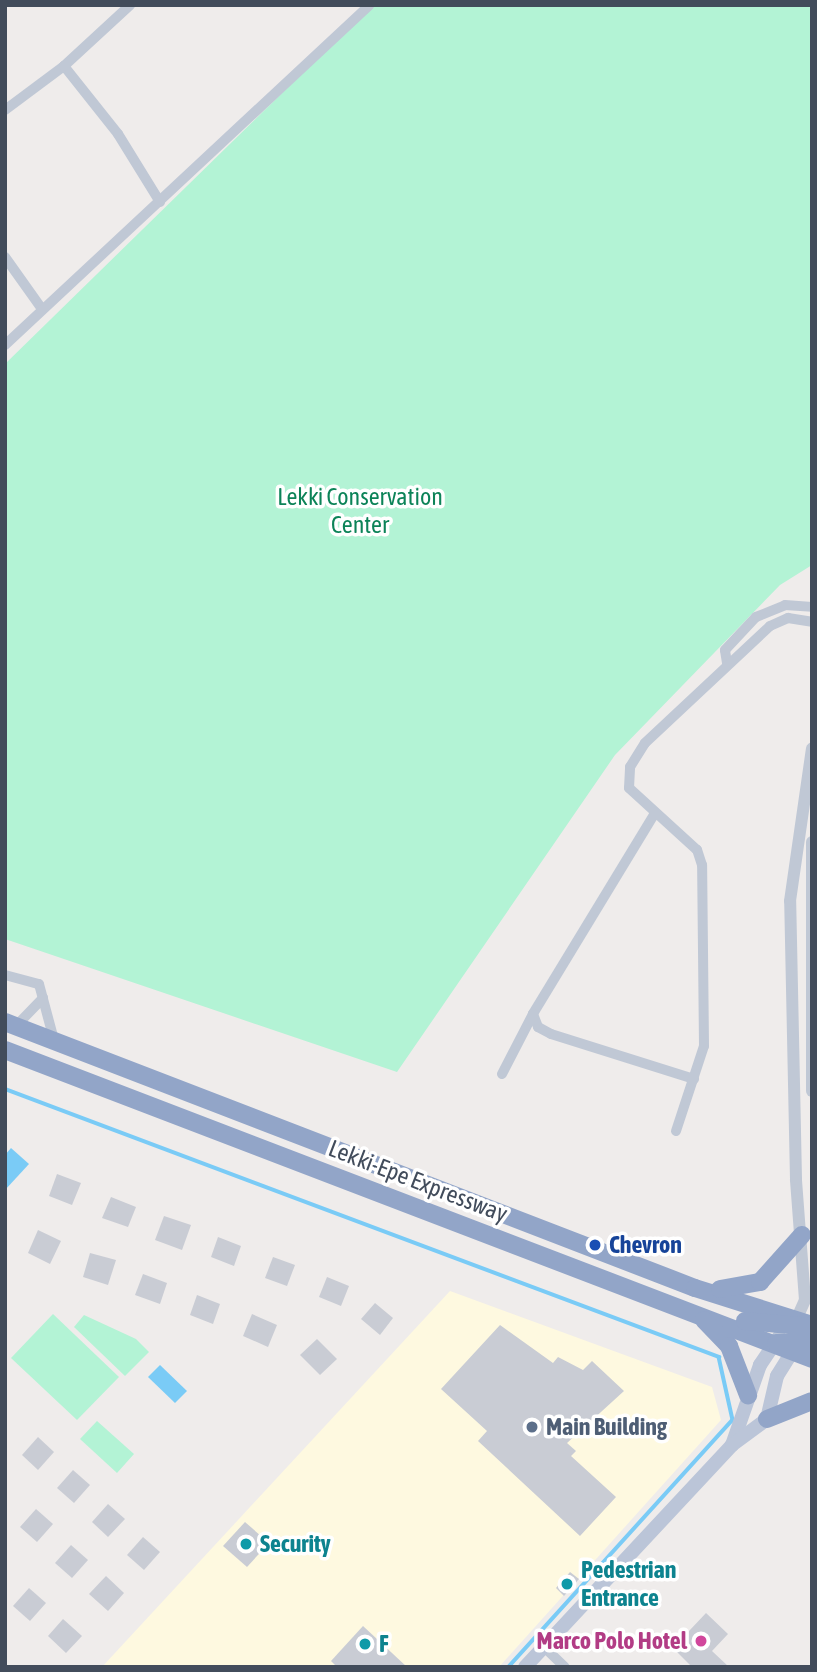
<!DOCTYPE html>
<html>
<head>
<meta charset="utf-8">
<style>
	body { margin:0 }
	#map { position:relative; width:817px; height:1672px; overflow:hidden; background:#efeceb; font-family:"Asap Condensed",sans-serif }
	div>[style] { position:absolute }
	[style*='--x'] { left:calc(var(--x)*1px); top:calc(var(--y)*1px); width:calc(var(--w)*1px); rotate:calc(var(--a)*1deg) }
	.commercial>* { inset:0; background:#fef9e0 }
	.green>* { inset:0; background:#b3f3d5 }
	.water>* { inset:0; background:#7acbf6 }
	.stream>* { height:3.5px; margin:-1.75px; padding:0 1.75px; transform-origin:1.75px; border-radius:1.75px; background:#7acbf6 }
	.building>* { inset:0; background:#c9ccd4 }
	.minor>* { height:10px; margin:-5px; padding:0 5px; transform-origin:5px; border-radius:5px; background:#c0c8d5 }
	.tertiary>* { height:12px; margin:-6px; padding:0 6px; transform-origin:6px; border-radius:6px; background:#c0c8d5 }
	.secondary>* { height:14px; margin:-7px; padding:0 7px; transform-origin:7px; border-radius:7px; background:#bbc5d8 }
	.trunk>* { height:18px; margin:-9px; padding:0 9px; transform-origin:9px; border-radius:9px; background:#92a5c8 }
	.dots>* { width:19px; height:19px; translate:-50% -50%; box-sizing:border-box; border:4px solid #fff; border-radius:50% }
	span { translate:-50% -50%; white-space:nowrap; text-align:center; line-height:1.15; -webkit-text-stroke:7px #fff; paint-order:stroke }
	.park-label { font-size:24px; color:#0c8358 }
	.street-label { font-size:24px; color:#424c5b }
	.transit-label { font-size:24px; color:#164399; font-weight:700 }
	.left { translate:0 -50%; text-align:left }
	.service-label { font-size:24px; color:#4e5e75; font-weight:700 }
	.culture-label { font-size:24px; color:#0d838f; font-weight:700 }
	.hotel-label { font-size:24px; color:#b23c85; font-weight:700 }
	.right { translate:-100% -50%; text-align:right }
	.frame { position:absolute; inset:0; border:7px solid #424c5b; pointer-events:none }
</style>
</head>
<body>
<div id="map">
	<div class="commercial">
		<i style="clip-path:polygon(450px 1291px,712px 1387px,721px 1420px,499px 1667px,102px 1667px)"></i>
	</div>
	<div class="green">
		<i style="clip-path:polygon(372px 5px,812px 5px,812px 565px,780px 585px,615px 755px,397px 1072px,5px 939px,5px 364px)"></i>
		<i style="clip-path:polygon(53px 1314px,119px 1377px,77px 1420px,11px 1358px)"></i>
		<i style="clip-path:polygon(84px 1315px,136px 1339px,149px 1352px,125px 1376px,74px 1327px)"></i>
		<i style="clip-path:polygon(97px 1421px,134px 1454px,117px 1473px,80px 1439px)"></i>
	</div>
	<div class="water">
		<i style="clip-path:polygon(11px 1148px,29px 1164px,5px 1190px,5px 1155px)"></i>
		<i style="clip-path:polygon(160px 1365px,187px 1391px,175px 1403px,148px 1377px)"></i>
	</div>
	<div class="stream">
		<i style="--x:5;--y:1089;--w:763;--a:20.57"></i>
		<i style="--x:719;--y:1357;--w:65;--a:77.5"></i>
		<i style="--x:733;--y:1420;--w:333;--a:132.2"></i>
	</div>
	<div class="building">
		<i style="clip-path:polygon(57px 1174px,81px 1183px,72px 1205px,49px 1196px)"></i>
		<i style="clip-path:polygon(111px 1197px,136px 1207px,128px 1227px,102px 1218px)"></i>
		<i style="clip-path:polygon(164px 1216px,191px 1225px,182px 1250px,155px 1240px)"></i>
		<i style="clip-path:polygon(38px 1230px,61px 1241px,50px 1264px,28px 1253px)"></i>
		<i style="clip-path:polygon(218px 1237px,241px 1246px,234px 1266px,211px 1257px)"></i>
		<i style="clip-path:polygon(90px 1253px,116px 1260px,108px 1285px,83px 1277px)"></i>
		<i style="clip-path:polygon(273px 1257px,295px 1265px,287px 1286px,265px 1278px)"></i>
		<i style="clip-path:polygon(143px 1274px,167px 1283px,160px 1304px,135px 1295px)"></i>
		<i style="clip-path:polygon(327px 1277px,349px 1286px,341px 1306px,319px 1297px)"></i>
		<i style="clip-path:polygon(197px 1295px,220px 1304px,213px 1324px,190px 1315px)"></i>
		<i style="clip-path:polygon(375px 1303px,393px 1318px,380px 1335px,361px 1319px)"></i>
		<i style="clip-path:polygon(252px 1314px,277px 1325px,268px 1347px,243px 1336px)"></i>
		<i style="clip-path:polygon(500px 1325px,553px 1363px,558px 1357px,583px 1370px,592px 1361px,624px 1391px,567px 1443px,576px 1451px,571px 1456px,616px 1497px,580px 1536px,478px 1441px,487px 1431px,441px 1389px)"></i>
		<i style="clip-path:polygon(317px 1339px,337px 1359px,320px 1375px,300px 1355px)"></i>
		<i style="clip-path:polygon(38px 1437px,54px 1452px,38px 1470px,22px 1455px)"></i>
		<i style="clip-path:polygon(73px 1470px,90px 1485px,74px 1503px,57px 1488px)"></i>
		<i style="clip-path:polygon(108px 1504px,125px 1519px,108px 1537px,92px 1522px)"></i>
		<i style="clip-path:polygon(36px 1509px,53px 1524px,37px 1542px,20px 1527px)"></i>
		<i style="clip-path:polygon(245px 1522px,269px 1543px,247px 1567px,223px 1546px)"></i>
		<i style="clip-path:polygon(143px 1537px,160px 1552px,144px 1570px,127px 1555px)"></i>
		<i style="clip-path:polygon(71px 1545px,88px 1560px,72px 1578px,55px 1563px)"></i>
		<i style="clip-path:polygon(570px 1572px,579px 1579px,564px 1596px,556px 1588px)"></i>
		<i style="clip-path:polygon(106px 1576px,124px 1593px,108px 1611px,89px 1594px)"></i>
		<i style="clip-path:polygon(29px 1588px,46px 1603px,30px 1621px,13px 1606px)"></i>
		<i style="clip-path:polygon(706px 1613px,728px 1634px,712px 1651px,729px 1667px,692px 1667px,673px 1648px)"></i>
		<i style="clip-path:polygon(63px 1619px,82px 1636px,66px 1653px,48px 1636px)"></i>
		<i style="clip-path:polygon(363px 1626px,407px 1667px,337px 1667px,331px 1661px)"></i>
	</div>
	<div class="minor">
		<i style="--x:64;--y:66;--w:87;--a:51.5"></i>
		<i style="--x:118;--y:134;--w:80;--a:58.3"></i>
		<i style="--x:5;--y:110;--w:74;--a:-36.7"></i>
		<i style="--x:64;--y:66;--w:90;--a:-42.7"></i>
		<i style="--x:5;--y:257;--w:64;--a:54.6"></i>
		<i style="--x:5;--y:345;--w:498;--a:-43"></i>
		<i style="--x:727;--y:663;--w:13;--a:-99"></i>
		<i style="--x:725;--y:650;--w:45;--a:-46.8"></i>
		<i style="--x:756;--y:617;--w:31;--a:-22"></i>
		<i style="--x:785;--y:605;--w:27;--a:4"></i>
		<i style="--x:655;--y:813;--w:235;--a:121.3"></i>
		<i style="--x:533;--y:1014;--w:14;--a:69"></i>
		<i style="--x:538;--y:1027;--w:15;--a:28"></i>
		<i style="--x:551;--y:1034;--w:150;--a:17.5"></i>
		<i style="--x:5;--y:975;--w:35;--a:15"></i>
		<i style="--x:39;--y:984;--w:58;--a:75"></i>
		<i style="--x:16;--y:1026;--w:39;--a:-46"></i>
		<i style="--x:502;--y:1074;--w:68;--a:-62.7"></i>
		<i style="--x:676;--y:1131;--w:89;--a:-71.8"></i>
		<i style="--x:704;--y:1046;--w:181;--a:-90.6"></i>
		<i style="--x:702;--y:865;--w:16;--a:-108"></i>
		<i style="--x:697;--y:850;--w:92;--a:-137.6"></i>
		<i style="--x:629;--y:788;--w:21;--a:-87"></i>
		<i style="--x:630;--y:767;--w:28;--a:-58"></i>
		<i style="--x:645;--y:743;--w:171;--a:-43.1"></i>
		<i style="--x:770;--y:626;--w:20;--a:-24"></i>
		<i style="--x:788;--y:618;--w:24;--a:9"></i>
		<i style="--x:543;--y:1646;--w:30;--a:44"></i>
	</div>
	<div class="tertiary">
		<i style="--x:812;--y:842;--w:249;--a:90"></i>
		<i style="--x:797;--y:1318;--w:20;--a:-66"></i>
		<i style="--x:805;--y:1300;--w:121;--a:-94.3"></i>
		<i style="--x:796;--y:1179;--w:278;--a:-91.2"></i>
		<i style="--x:790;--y:901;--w:154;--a:-81.8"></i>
	</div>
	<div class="secondary">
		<i style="--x:732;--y:1445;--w:85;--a:-70.7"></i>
		<i style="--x:760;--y:1365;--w:34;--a:-56"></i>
		<i style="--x:525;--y:1667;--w:304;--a:-47"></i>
		<i style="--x:732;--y:1445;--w:44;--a:-36.6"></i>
		<i style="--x:767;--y:1419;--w:44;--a:-76.9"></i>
		<i style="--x:777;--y:1376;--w:36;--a:-58"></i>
	</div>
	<div class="trunk">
		<i style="--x:5;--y:1022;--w:739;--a:21.08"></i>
		<i style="--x:695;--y:1288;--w:123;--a:17.5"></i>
		<i style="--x:5;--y:1050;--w:864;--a:20.95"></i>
		<i style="--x:720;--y:1289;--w:41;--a:-9.9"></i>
		<i style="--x:760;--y:1282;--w:63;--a:-48.2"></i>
		<i style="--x:704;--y:1320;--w:36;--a:46"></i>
		<i style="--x:729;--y:1346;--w:53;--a:68.8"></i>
		<i style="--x:745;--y:1321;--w:65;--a:5.3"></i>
		<i style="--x:776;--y:1343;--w:36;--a:0"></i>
		<i style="--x:767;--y:1419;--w:48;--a:-21.8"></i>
	</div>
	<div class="dots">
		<i style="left:595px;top:1245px;background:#1a4fb4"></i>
		<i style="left:532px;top:1427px;background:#5c6f8a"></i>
		<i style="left:246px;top:1544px;background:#0f9aa8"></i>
		<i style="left:567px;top:1584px;background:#0f9aa8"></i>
		<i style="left:701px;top:1641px;background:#d1479c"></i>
		<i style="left:365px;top:1644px;background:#0f9aa8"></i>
	</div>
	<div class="park-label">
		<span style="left:360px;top:511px">Lekki Conservation<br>Center</span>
	</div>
	<div class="street-label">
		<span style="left:418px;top:1181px;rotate:21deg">Lekki-Epe Expressway</span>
	</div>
	<div class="transit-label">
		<span class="left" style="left:609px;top:1245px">Chevron</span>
	</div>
	<div class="service-label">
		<span class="left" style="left:546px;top:1427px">Main Building</span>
	</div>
	<div class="culture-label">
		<span class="left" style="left:260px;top:1544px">Security</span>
		<span class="left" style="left:581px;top:1584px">Pedestrian<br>Entrance</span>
		<span class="left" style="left:379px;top:1644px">F</span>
	</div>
	<div class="hotel-label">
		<span class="right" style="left:687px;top:1641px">Marco Polo Hotel</span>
	</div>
	<div class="frame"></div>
</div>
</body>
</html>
